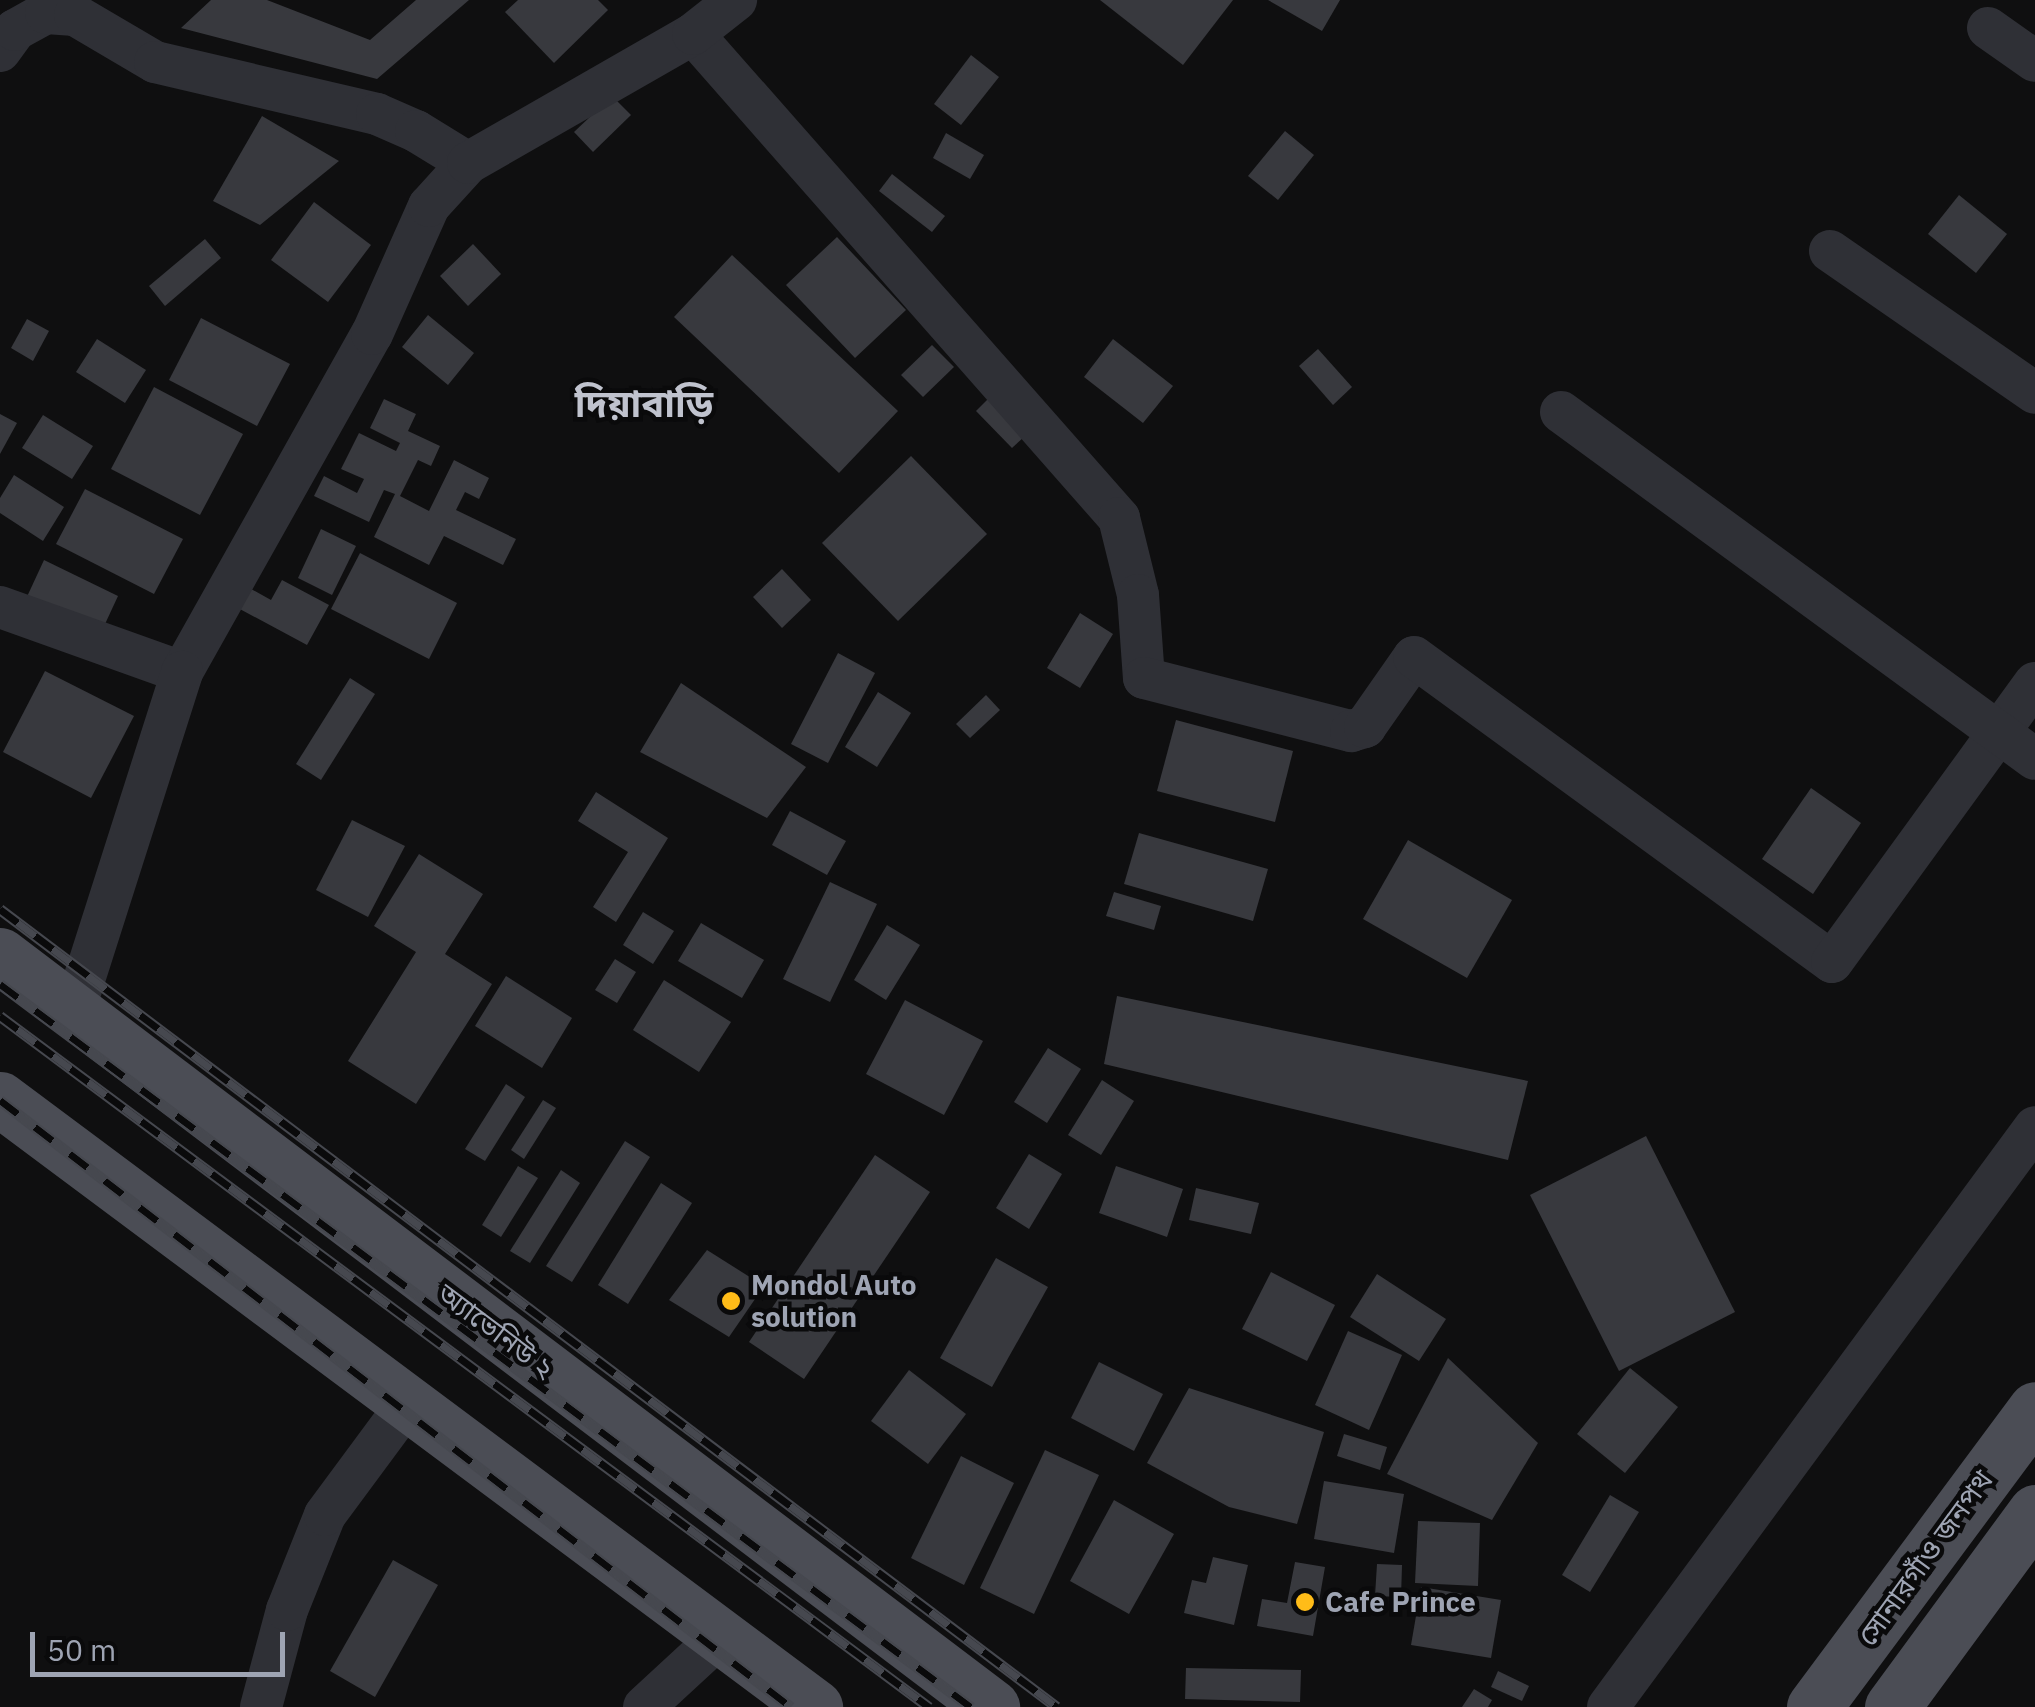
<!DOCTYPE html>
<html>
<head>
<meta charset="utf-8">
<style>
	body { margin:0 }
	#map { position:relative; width:2035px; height:1707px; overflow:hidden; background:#0f0f10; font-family:"IBM Plex Sans","Noto Sans Bengali",sans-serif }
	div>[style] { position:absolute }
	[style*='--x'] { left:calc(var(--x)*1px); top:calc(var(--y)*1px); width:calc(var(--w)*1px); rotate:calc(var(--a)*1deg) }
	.building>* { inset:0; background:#38393e }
	.minor>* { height:42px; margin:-21px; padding:0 21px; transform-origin:21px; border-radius:21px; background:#2f3036 }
	.major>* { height:55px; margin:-27.5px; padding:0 27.5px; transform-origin:27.5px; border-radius:27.5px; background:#4b4d55 }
	.rail>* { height:11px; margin-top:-5.5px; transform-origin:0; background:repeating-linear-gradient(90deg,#0a0a0b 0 22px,#46484f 0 44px); box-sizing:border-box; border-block:2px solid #46484f }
	.dots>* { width:28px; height:28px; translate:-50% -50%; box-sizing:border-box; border:5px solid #0a0a0b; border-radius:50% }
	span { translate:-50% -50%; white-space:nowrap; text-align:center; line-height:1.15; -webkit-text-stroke:9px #0a0a0b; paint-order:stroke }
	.poi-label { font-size:28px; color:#9ea4b3; font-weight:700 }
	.left { translate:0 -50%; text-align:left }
	.street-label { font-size:28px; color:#9ea4b3 }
	.district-label { font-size:38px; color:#c0c3ce; font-weight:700 }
	.scale { position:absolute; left:30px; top:1632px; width:255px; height:45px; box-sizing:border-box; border:5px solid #9ea4b3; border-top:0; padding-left:12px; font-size:30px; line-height:35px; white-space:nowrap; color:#9ea4b3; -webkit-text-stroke:8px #0a0a0b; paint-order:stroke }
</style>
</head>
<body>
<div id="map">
	<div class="building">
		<i style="clip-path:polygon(211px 0,267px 0,370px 40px,416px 0,469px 0,377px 79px,181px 28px)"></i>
		<i style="clip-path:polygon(518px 0,598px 0,608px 10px,554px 63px,505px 12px)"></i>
		<i style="clip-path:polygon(1100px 0,1233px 0,1183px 65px)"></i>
		<i style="clip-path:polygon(1268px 0,1340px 0,1322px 31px)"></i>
		<i style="clip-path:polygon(971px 55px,999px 77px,961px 125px,934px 104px)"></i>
		<i style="clip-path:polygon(612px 96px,631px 115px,593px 152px,574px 132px)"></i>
		<i style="clip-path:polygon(262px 116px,339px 161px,260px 225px,213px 201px)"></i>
		<i style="clip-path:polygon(1285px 131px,1314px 155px,1278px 200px,1248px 176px)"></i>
		<i style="clip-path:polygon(946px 133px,984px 155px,970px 179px,933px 158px)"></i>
		<i style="clip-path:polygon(892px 174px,945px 216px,932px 232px,879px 191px)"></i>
		<i style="clip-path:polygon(1959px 195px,2007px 234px,1976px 273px,1928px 234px)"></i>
		<i style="clip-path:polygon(314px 202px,371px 245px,328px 302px,271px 260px)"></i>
		<i style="clip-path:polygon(837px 237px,906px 310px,855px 358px,786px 285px)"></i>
		<i style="clip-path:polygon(205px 239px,221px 258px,165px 306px,149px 286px)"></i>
		<i style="clip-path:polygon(473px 244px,501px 274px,468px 306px,440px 276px)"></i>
		<i style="clip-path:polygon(732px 255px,898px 411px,839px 473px,674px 317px)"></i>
		<i style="clip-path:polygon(428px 315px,474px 353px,448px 385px,402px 347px)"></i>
		<i style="clip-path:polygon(201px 318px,290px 364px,257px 426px,169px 380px)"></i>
		<i style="clip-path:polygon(27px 319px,49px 331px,33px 361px,11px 348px)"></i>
		<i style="clip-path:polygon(97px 339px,146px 370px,125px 403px,76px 372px)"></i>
		<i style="clip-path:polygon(1113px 339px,1173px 386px,1143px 423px,1084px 377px)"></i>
		<i style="clip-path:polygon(932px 345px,954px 367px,923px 397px,901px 375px)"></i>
		<i style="clip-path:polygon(1318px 349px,1352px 387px,1333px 405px,1299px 366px)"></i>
		<i style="clip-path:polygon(154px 387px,243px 434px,200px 515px,111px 469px)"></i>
		<i style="clip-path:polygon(384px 399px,416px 414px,408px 431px,440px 446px,431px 466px,418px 460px,400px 496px,429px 511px,454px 460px,489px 478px,479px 499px,465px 492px,456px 510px,516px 539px,503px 565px,444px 536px,429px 565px,374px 537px,395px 494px,384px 490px,369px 522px,314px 496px,324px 476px,357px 493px,364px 479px,341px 469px,359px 433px,396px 451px,400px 443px,370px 428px)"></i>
		<i style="clip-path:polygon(988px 399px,1025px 436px,1012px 448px,976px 411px)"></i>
		<i style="clip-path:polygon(0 414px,17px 423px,0 454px)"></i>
		<i style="clip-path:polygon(43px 415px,93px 446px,72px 479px,22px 448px)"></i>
		<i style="clip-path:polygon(911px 456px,987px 534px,898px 621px,822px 543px)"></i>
		<i style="clip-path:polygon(14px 475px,64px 507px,43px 541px,0 513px,0 498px)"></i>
		<i style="clip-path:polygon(85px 489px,183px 539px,154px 594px,56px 544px)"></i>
		<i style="clip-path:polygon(321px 529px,356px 546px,332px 595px,298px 578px)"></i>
		<i style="clip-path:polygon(360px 553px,457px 603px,429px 659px,331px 609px)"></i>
		<i style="clip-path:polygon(44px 560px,118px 596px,99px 637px,25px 601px)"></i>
		<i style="clip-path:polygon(782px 569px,811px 600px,782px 628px,753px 597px)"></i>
		<i style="clip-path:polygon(235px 580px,271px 600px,282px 580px,329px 605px,307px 645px,225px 601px)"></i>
		<i style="clip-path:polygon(1080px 613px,1113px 634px,1080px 688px,1047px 668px)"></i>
		<i style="clip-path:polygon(838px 653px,875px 673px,828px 763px,791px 744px)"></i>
		<i style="clip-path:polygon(45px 671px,134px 716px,91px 798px,3px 752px)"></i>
		<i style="clip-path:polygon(350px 678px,375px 694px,321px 780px,296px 764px)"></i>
		<i style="clip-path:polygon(681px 683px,806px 767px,767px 818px,640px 752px)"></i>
		<i style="clip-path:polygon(878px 692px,911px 713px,877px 767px,845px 747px)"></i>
		<i style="clip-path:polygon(986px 695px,1000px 710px,970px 738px,956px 724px)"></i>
		<i style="clip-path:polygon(1176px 720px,1293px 751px,1275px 822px,1157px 791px)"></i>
		<i style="clip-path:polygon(1811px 788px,1861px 823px,1813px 894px,1762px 859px)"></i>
		<i style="clip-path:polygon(596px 792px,668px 838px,616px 922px,593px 907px,628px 852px,578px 821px)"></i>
		<i style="clip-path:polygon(790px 811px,846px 841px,827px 875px,772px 845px)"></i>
		<i style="clip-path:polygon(352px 820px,405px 846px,368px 917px,316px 890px)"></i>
		<i style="clip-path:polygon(1139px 833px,1268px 869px,1253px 921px,1124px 884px)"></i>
		<i style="clip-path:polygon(1408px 840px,1512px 900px,1467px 978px,1363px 919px)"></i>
		<i style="clip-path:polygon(419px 854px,483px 894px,445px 954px,492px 984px,416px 1104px,348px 1061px,416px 952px,374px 926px)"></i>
		<i style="clip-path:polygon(830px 882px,877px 904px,830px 1002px,783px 979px)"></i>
		<i style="clip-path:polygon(1114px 892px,1161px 906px,1154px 930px,1106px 916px)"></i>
		<i style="clip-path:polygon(643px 912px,674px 931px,653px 964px,623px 945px)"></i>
		<i style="clip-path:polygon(701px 923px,764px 960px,742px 998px,678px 961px)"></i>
		<i style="clip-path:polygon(887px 925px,920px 945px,886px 1000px,854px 980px)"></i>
		<i style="clip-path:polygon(615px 959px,636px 972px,617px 1003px,595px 990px)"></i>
		<i style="clip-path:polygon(506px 976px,572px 1018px,542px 1068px,475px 1026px)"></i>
		<i style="clip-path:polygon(664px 980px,731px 1022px,699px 1072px,633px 1030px)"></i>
		<i style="clip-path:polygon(1117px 996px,1528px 1081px,1508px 1160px,1104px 1064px)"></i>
		<i style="clip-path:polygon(905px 1000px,983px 1041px,944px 1115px,866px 1074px)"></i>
		<i style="clip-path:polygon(1048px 1048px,1081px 1069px,1047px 1123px,1014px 1102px)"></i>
		<i style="clip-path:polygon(1102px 1080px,1134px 1101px,1101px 1155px,1068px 1135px)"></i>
		<i style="clip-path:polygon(506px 1084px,525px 1097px,485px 1161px,465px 1149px)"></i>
		<i style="clip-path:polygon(543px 1100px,556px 1108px,524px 1159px,511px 1150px)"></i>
		<i style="clip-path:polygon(1646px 1136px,1735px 1312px,1619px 1371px,1530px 1195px)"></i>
		<i style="clip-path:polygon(625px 1141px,650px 1157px,572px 1282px,546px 1266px)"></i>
		<i style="clip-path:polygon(1029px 1154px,1062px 1174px,1029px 1229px,996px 1208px)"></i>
		<i style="clip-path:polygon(875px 1155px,930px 1192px,804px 1379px,749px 1342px)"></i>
		<i style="clip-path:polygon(518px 1166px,538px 1178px,501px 1237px,482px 1225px)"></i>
		<i style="clip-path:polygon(1116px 1166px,1183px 1189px,1167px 1237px,1099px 1213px)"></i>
		<i style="clip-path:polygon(561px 1170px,580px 1183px,530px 1263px,510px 1251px)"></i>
		<i style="clip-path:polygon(661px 1183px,692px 1203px,628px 1304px,598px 1285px)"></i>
		<i style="clip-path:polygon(1196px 1188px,1259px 1203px,1251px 1234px,1189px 1220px)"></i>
		<i style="clip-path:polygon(707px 1250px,764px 1286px,729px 1337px,669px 1300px)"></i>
		<i style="clip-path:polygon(996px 1258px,1048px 1287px,992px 1387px,940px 1358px)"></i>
		<i style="clip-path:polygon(1271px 1272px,1335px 1305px,1307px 1361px,1242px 1329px)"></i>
		<i style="clip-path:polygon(1377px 1274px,1446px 1319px,1419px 1361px,1350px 1317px)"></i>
		<i style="clip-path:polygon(1348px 1331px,1402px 1355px,1369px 1430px,1315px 1405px)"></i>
		<i style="clip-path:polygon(1448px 1358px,1538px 1443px,1492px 1520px,1387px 1474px)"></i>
		<i style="clip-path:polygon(1099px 1362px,1163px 1394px,1134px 1451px,1071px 1418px)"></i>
		<i style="clip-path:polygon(1630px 1368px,1678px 1407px,1625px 1473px,1577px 1434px)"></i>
		<i style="clip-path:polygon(909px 1370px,966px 1414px,928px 1464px,871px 1421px)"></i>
		<i style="clip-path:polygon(1189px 1388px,1324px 1432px,1297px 1524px,1229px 1507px,1147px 1463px)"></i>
		<i style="clip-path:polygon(1344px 1434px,1387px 1447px,1380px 1470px,1337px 1456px)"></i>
		<i style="clip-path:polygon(1045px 1450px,1099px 1475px,1034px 1614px,980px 1588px)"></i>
		<i style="clip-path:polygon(961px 1456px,1014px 1483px,964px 1585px,911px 1558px)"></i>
		<i style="clip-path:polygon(1324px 1481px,1404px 1494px,1394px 1553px,1314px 1539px)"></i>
		<i style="clip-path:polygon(1610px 1495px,1639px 1512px,1590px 1592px,1562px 1575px)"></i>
		<i style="clip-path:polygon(1114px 1500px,1174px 1534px,1129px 1614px,1070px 1581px)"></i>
		<i style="clip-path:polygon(1418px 1521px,1480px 1523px,1478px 1586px,1415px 1583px)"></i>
		<i style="clip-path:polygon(1213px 1557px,1248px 1565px,1234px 1625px,1184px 1613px,1192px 1580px,1206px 1583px)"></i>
		<i style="clip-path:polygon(393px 1560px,438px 1585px,375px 1697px,330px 1671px)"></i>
		<i style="clip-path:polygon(1295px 1562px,1325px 1567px,1313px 1636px,1257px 1626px,1262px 1599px,1287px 1603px)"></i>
		<i style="clip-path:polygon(1377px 1564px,1402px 1565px,1401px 1597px,1375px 1596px)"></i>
		<i style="clip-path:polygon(1421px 1587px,1501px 1600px,1491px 1658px,1411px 1645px)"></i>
		<i style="clip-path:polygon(1186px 1668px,1301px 1670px,1300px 1702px,1185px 1699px)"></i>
		<i style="clip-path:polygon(1498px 1671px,1529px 1686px,1522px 1701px,1491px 1687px)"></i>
		<i style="clip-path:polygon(1474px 1689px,1492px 1700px,1488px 1707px,1462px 1707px)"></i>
	</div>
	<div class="minor">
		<i style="--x:1988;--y:28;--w:57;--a:35.1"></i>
		<i style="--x:693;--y:34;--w:645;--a:48.65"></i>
		<i style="--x:1119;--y:518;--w:79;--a:76.1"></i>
		<i style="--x:1138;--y:595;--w:83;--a:85.9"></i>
		<i style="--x:1144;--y:678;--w:214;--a:14.4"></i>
		<i style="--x:1351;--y:731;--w:15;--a:-16"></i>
		<i style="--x:1365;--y:727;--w:85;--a:-55"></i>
		<i style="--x:1414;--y:657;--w:517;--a:36.12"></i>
		<i style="--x:1832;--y:962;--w:345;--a:-54"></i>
		<i style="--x:0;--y:51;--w:26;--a:-54"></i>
		<i style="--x:15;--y:30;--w:35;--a:-29"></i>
		<i style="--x:46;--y:13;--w:29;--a:4"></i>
		<i style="--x:75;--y:15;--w:93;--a:30.4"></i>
		<i style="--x:155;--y:62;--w:228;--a:13.2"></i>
		<i style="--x:377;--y:114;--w:43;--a:23.6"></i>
		<i style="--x:416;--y:131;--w:61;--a:31.6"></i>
		<i style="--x:1830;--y:251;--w:249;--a:34.7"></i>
		<i style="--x:1561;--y:412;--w:587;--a:36.21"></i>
		<i style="--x:0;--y:607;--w:193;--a:19.7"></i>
		<i style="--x:182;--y:672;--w:388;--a:-60.7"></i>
		<i style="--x:372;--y:334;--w:140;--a:-66"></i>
		<i style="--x:429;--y:206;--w:58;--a:-47.8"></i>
		<i style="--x:468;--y:163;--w:259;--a:-29.8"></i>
		<i style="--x:693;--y:34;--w:55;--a:-38.3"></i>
		<i style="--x:74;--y:1011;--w:356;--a:-72.3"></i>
		<i style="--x:261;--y:1707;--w:100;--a:-75"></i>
		<i style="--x:287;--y:1610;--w:102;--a:-68.2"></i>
		<i style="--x:325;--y:1515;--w:138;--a:-53.5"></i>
		<i style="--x:644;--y:1707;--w:105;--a:-42.7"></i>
		<i style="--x:1608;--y:1707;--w:720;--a:-53.64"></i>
	</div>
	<div class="major">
		<i style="--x:0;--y:955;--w:1245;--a:37.16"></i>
		<i style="--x:0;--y:1099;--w:1017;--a:36.72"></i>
		<i style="--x:1814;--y:1707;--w:371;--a:-53.4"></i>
		<i style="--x:1892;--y:1707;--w:242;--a:-53.7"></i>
	</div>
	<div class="rail">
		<i style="--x:0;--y:909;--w:1324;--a:37.05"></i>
		<i style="--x:0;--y:984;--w:1211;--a:36.67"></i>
		<i style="--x:0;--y:1016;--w:1158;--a:36.64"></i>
		<i style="--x:0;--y:1100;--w:997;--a:37.5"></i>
	</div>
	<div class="dots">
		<i style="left:731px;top:1301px;background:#ffbc18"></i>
		<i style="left:1305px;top:1602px;background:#ffbc18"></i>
	</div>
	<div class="poi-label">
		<span class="left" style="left:751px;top:1301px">Mondol Auto<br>solution</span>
		<span class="left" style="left:1325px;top:1602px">Cafe Prince</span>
	</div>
	<div class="street-label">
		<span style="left:496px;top:1331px;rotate:37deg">অ্যাভেনিউ ২</span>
		<span style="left:1925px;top:1558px;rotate:-54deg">সোনারগাঁও জনপথ</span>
	</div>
	<div class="district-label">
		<span style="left:644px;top:403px">দিয়াবাড়ি</span>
	</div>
	<div class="scale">50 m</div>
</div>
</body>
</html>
